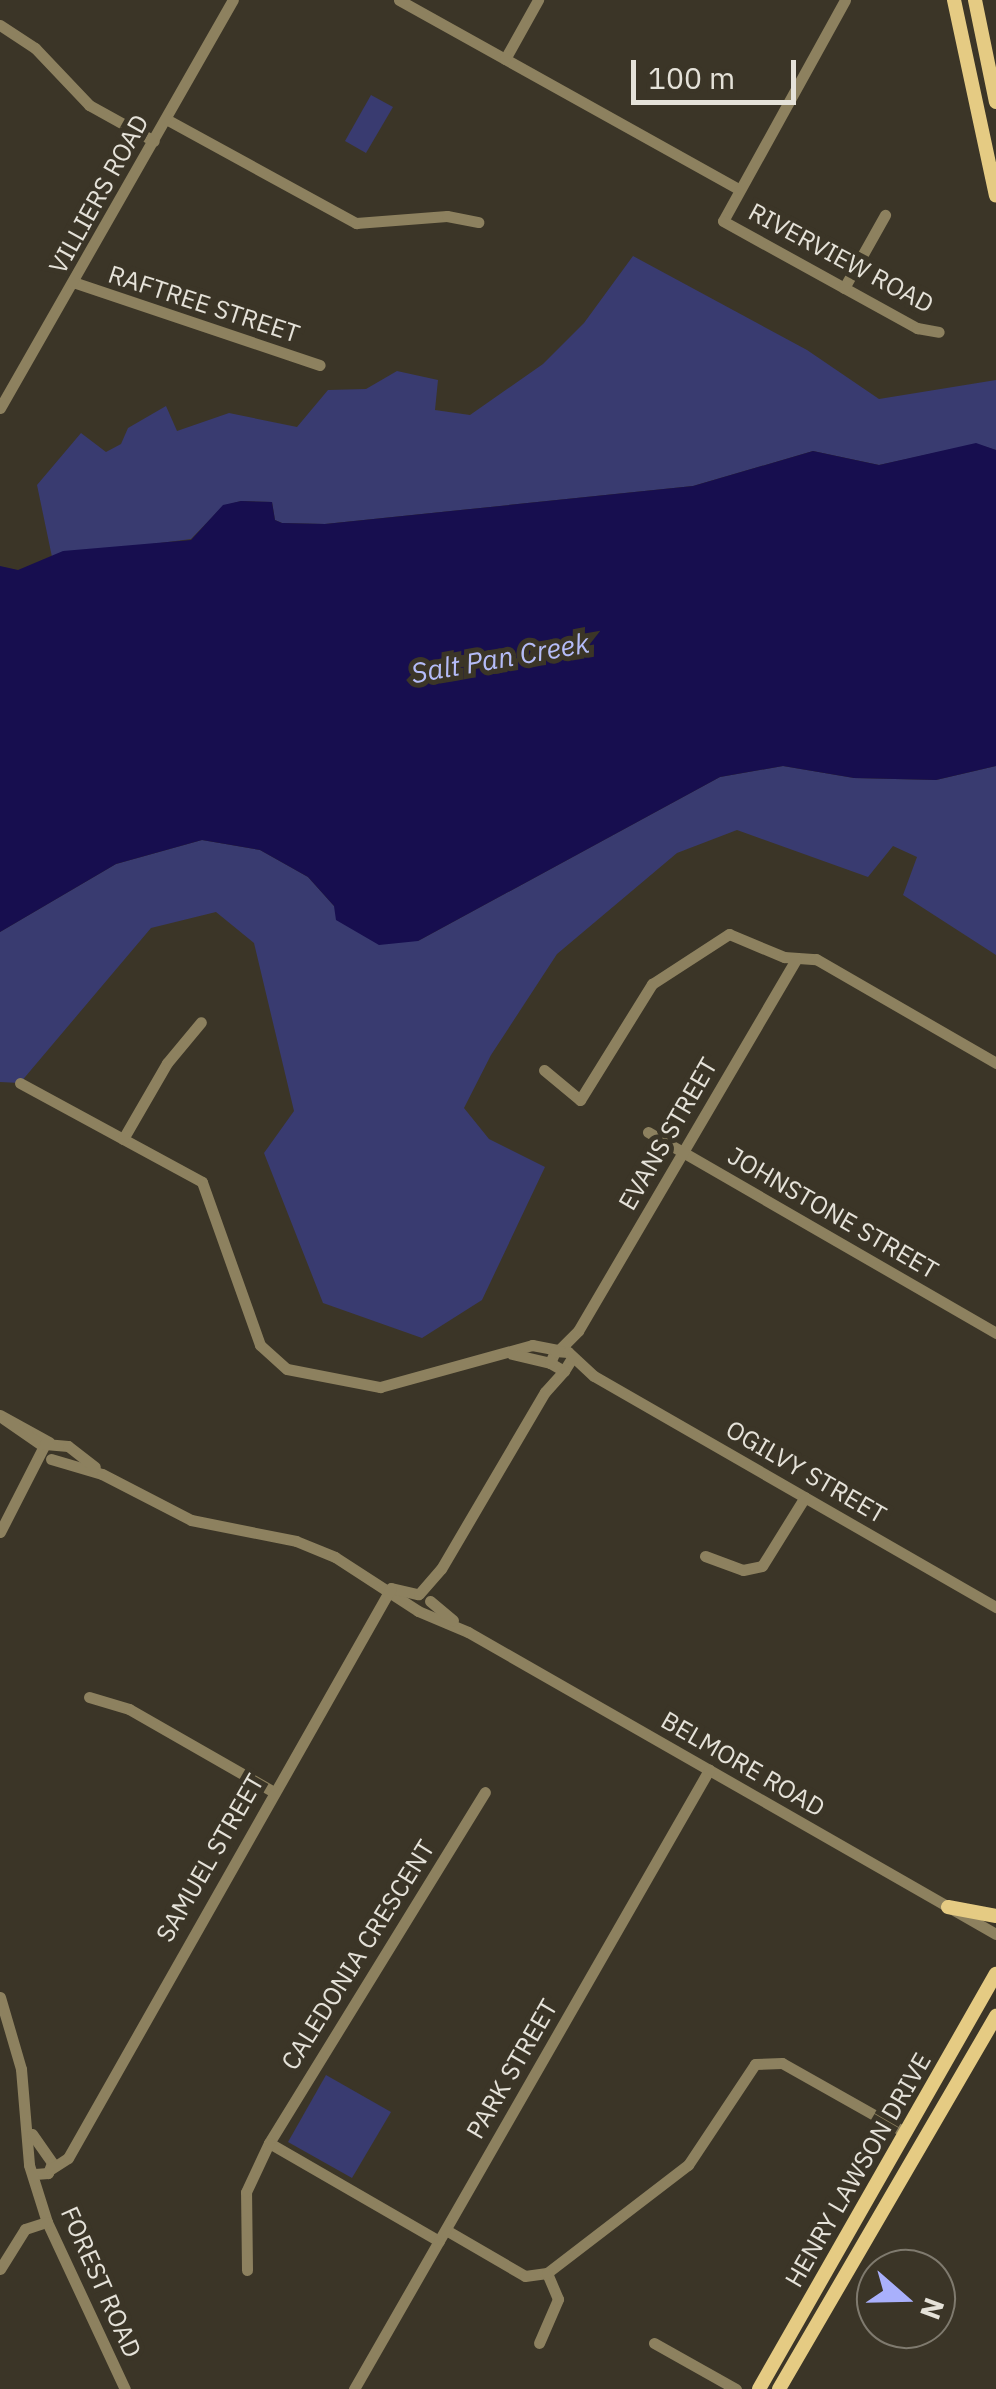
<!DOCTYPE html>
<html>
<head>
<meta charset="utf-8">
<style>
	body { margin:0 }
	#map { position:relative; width:996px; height:2389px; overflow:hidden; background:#3b3527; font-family:"IBM Plex Sans",sans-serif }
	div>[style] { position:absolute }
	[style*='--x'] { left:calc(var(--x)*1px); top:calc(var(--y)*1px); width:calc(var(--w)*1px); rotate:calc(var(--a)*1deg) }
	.green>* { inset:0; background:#393b70 }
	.water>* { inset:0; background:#170e4f }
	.minor>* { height:11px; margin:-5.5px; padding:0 5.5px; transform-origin:5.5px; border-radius:5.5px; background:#8d815f }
	.major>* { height:14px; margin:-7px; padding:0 7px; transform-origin:7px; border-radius:7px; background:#e5cb83 }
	span { translate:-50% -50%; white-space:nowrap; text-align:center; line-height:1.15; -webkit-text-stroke:10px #3b3527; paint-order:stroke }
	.street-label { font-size:25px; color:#e5e2d9 }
	.water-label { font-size:28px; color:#b5bcf8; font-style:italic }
	.north { position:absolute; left:856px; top:2249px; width:100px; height:100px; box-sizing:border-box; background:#3b3527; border:2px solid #7f7a6e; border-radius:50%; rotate:110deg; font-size:28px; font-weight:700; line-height:40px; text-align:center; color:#e5e2d9 }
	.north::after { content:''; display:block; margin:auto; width:35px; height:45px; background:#a9b0fc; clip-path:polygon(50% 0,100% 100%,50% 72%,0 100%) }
	.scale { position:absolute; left:631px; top:60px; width:165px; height:45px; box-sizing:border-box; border:5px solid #e5e2d9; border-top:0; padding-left:12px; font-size:30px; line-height:35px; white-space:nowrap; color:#e5e2d9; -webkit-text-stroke:8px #3b3527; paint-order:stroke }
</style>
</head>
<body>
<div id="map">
	<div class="green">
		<i style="clip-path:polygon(371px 95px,393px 107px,366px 153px,345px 141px)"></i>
		<i style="clip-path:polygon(633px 256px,807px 350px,879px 399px,996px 380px,996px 450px,976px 444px,879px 465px,813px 451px,693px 486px,325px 524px,282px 523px,275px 520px,272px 502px,241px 501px,223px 506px,191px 539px,52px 557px,37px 485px,81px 433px,106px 452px,121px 444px,128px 428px,166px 406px,177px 431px,229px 413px,297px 427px,328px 390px,366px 389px,397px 371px,438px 380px,435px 410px,470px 415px,543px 364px,584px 323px)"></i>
		<i style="clip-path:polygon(783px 766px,854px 778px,936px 780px,996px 766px,996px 955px,903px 895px,917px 857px,893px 846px,868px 877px,737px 830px,677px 853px,557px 954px,491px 1055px,464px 1108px,489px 1139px,545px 1167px,482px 1300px,422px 1338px,323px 1303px,264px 1153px,294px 1111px,254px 943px,216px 912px,151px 928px,20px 1083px,0 1082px,0 932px,116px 864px,202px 840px,260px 850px,308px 877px,334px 906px,418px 941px,720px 777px)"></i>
		<i style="clip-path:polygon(326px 2075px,391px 2112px,352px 2178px,288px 2142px)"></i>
	</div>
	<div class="water">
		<i style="clip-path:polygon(976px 443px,996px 450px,996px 766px,936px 780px,854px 778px,783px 766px,720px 777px,418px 941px,379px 945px,336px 920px,334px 906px,308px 877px,260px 850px,202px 840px,116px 864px,0 932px,0 566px,18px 570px,63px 551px,191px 540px,223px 505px,241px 501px,272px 502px,275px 520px,282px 523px,325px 524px,693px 486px,813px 451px,879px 465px)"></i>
	</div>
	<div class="minor">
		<i style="--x:399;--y:0;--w:389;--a:29.1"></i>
		<i style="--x:845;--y:0;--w:252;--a:118.9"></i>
		<i style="--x:723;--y:221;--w:222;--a:28.9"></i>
		<i style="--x:917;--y:328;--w:22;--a:10"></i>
		<i style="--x:0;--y:25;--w:42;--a:33.3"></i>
		<i style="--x:35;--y:48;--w:79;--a:46.5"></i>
		<i style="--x:89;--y:105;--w:74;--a:29"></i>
		<i style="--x:505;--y:59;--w:68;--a:-60.8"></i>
		<i style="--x:166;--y:119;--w:217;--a:28.7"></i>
		<i style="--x:356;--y:223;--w:91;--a:-4.4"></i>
		<i style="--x:447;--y:216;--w:32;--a:11"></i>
		<i style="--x:76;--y:283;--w:257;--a:18.6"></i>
		<i style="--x:844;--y:288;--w:84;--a:-60.7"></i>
		<i style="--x:0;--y:408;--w:470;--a:-60.3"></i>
		<i style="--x:544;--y:1070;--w:47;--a:39.8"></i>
		<i style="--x:580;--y:1100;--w:137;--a:-58.2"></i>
		<i style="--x:652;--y:984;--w:92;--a:-33"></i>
		<i style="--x:729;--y:934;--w:60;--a:22.7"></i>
		<i style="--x:784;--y:957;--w:32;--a:4"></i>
		<i style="--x:816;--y:959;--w:208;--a:30"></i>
		<i style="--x:20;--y:1083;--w:207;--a:28.5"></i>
		<i style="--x:202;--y:1182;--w:173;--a:70.4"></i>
		<i style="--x:260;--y:1345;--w:36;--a:42"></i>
		<i style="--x:287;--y:1369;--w:95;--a:11"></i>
		<i style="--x:380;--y:1387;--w:158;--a:-15.4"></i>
		<i style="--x:532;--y:1345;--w:26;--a:11"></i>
		<i style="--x:648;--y:1132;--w:402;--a:30"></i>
		<i style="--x:123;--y:1139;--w:88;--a:-59.9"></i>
		<i style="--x:167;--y:1063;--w:53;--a:-50.3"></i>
		<i style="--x:559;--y:1350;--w:27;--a:-45"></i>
		<i style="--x:578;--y:1331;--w:430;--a:-59.6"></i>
		<i style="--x:512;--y:1354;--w:39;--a:13"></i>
		<i style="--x:572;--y:1358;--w:15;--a:122"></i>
		<i style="--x:564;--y:1371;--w:16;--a:-150"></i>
		<i style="--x:550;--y:1363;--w:13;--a:-67"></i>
		<i style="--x:555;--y:1351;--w:13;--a:4"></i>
		<i style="--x:568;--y:1352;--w:35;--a:43"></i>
		<i style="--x:594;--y:1376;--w:464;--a:29.9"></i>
		<i style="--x:0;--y:1415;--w:56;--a:28.9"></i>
		<i style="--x:4;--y:1419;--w:47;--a:34.7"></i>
		<i style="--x:51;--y:1459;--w:53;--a:16.4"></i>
		<i style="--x:102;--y:1474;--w:100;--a:27.3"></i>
		<i style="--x:191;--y:1520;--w:107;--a:11.3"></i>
		<i style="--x:296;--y:1541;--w:42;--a:22.3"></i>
		<i style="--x:335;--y:1557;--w:99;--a:33"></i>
		<i style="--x:418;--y:1611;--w:54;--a:22.8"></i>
		<i style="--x:468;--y:1632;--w:608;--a:29.77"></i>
		<i style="--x:0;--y:1532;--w:99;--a:-62.9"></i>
		<i style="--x:45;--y:1444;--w:23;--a:5"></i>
		<i style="--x:68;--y:1446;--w:34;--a:38"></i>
		<i style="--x:705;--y:1556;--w:40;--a:20.2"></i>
		<i style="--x:743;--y:1570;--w:19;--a:-12"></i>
		<i style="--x:762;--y:1566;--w:81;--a:-58.1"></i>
		<i style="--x:391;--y:1588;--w:28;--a:13"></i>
		<i style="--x:419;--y:1594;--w:33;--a:-49"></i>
		<i style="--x:441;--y:1569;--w:205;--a:-59.6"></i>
		<i style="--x:545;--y:1392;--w:28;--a:-48"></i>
		<i style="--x:430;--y:1601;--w:30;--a:40"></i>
		<i style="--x:89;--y:1697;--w:42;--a:16.7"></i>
		<i style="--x:129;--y:1709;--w:167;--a:29.8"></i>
		<i style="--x:0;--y:1997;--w:75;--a:73.7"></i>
		<i style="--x:21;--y:2069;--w:96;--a:85.2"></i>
		<i style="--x:32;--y:2134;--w:35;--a:55"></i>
		<i style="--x:52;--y:2163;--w:11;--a:112"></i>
		<i style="--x:48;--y:2173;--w:13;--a:176"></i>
		<i style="--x:29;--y:2165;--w:60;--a:72.5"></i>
		<i style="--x:47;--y:2222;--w:184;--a:65"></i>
		<i style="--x:51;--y:2169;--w:20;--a:-33"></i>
		<i style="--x:68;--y:2158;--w:655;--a:-60.46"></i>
		<i style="--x:446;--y:2230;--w:91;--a:30.2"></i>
		<i style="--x:525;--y:2276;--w:22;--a:-8"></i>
		<i style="--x:439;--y:2241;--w:196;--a:-150"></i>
		<i style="--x:269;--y:2143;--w:412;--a:-58.4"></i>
		<i style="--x:0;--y:2269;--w:47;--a:-58"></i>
		<i style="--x:25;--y:2229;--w:23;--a:-18"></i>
		<i style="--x:247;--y:2270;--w:78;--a:-90.7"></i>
		<i style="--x:246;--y:2192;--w:54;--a:-64.9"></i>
		<i style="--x:539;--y:2343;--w:48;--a:-66.6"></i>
		<i style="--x:558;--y:2299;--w:28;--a:-113"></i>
		<i style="--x:547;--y:2273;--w:178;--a:-37.5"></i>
		<i style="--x:688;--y:2165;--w:121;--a:-56.4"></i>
		<i style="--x:755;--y:2064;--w:27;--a:-2"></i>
		<i style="--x:782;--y:2063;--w:142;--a:29.4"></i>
		<i style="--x:654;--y:2343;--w:94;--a:29.3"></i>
		<i style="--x:354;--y:2389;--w:714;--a:-60.17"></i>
	</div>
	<div class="major">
		<i style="--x:954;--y:0;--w:200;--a:77.9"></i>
		<i style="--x:975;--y:0;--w:104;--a:78.4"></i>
		<i style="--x:948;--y:1907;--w:49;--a:10.6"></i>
		<i style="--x:759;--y:2389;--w:478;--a:-60.3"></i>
		<i style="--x:779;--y:2389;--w:432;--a:-59.8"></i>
	</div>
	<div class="street-label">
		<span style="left:99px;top:194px;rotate:-61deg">VILLIERS ROAD</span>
		<span style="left:841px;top:258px;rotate:28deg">RIVERVIEW ROAD</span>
		<span style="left:204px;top:304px;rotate:18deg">RAFTREE STREET</span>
		<span style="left:668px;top:1134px;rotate:-60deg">EVANS STREET</span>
		<span style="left:833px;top:1213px;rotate:30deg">JOHNSTONE STREET</span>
		<span style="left:806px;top:1472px;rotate:30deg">OGILVY STREET</span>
		<span style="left:743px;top:1764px;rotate:30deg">BELMORE ROAD</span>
		<span style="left:210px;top:1858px;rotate:-60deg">SAMUEL STREET</span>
		<span style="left:358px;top:1955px;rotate:-58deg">CALEDONIA CRESCENT</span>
		<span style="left:512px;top:2069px;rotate:-60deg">PARK STREET</span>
		<span style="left:858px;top:2170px;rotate:-60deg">HENRY LAWSON DRIVE</span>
		<span style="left:101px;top:2282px;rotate:66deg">FOREST ROAD</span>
	</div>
	<div class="water-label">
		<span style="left:500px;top:658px;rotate:-10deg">Salt Pan Creek</span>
	</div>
	<div class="north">N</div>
	<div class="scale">100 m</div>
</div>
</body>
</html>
